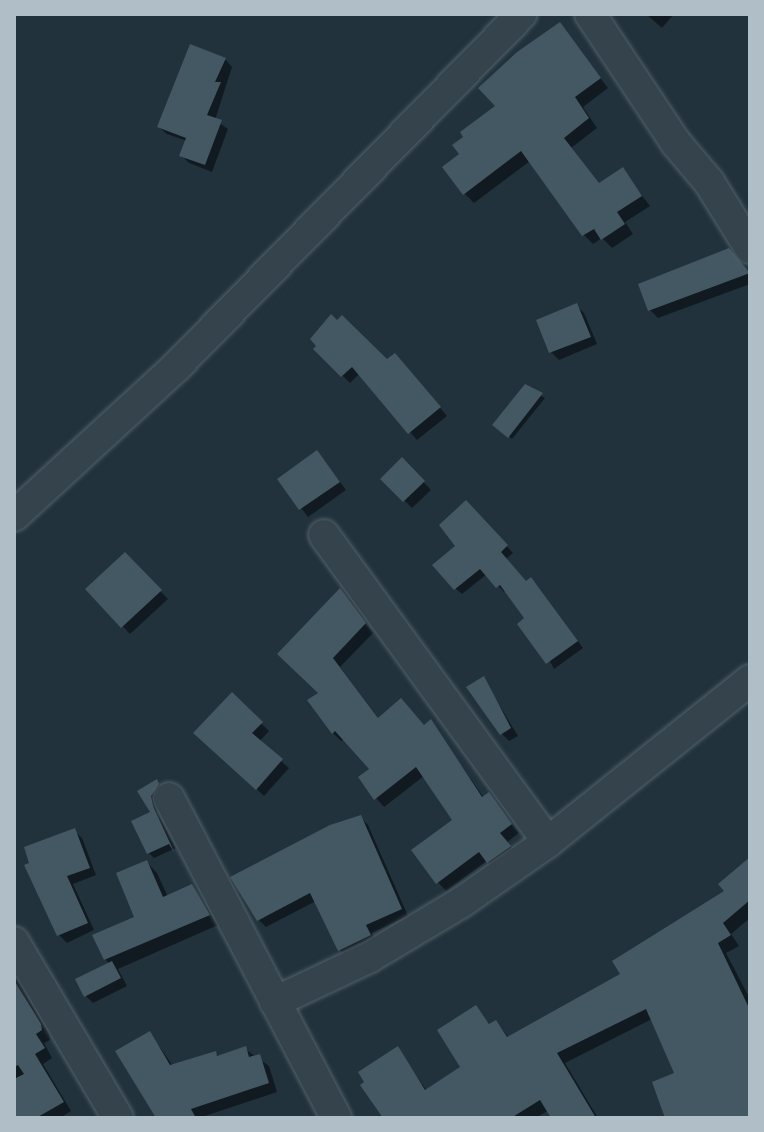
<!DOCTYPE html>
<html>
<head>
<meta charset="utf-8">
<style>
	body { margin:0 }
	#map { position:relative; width:764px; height:1132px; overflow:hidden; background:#21323c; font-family:Rubik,sans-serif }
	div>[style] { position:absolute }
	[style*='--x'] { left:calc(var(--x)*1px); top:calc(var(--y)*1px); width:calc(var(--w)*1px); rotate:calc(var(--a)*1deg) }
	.shadow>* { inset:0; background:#0007 }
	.building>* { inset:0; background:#445863 }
	.roads { filter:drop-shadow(0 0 2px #53616a) drop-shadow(0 0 2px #53616a) }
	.minor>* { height:30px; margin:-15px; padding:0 15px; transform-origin:15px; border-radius:15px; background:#35434c }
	span { translate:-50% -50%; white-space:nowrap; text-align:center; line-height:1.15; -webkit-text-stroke:7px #1a2831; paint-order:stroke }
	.frame { position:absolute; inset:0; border:16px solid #b0bec8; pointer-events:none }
</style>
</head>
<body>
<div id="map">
	<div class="shadow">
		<i style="clip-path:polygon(646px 14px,674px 14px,662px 28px)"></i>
		<i style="clip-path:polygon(560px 25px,608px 88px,583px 107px,597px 128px,571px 148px,600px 185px,622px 170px,650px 206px,625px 222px,633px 234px,612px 248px,602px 238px,593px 244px,584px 235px,530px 161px,474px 203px,464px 193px,462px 155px)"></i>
		<i style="clip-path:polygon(225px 59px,232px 67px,215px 120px,228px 129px,212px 172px,189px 163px,181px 155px,187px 141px,167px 134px,159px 127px)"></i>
		<i style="clip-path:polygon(736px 258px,750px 274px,750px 284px,658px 318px,650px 310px)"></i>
		<i style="clip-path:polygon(577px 306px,584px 313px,597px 344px,559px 360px,551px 352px)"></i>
		<i style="clip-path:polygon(337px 323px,387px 362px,403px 363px,447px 416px,417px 440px,360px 373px,350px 383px,316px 349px)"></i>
		<i style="clip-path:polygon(525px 387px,545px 398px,512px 439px,495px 425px)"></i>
		<i style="clip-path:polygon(324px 460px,346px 490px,308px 517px,279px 479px)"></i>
		<i style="clip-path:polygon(402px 460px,431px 490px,412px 508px,383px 479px)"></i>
		<i style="clip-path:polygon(466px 502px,513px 553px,506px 559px,526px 583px,531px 579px,537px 585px,583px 648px,554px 669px,527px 618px,507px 590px,504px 592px,487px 574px,462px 594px,455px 588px,458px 547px)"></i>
		<i style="clip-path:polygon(125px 555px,168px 599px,130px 634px,88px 590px)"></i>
		<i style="clip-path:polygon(340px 591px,373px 633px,340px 667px,379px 719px,424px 727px,431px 722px,484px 798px,489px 795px,519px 833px,507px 842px,518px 855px,497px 870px,487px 861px,446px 891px,438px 882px,455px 821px,424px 776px,384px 807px,376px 798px,372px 770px,345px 739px,341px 741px,333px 733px,320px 693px)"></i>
		<i style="clip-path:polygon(483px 678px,518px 736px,509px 741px,502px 734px)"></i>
		<i style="clip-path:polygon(232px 695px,269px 731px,259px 742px,289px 768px,264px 796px,203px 740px)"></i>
		<i style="clip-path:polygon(156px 782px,162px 787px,156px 803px,157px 813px,176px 848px,154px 858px,149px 853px,153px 813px,140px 792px)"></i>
		<i style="clip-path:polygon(360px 817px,368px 825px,408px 916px,372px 933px,377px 943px,348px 957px,340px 950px,316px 901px,266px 927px,259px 920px)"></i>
		<i style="clip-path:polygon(74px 831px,82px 838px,96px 875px,73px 884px,94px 930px,67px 943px,59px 935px,27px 866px)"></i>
		<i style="clip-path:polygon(750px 859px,750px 918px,731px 934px,739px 946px,726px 953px,750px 999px,750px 1118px,670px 1118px,677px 1074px,652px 1019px,565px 1063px,598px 1118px,554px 1118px,549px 1110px,536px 1118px,385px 1118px,397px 1049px,427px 1091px,463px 1067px,476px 1007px,491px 1026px,496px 1022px,509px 1038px,622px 974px,727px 891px)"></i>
		<i style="clip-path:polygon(147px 862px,157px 873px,168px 897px,192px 887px,218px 925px,118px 969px,127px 986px,93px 1003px,86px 996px,110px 964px,105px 959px,137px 918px)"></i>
		<i style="clip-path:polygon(14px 972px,49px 1034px,50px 1040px,44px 1043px,52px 1058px,43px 1064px,71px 1111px,60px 1118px,14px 1118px)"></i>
		<i style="clip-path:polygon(150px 1033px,173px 1066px,215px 1053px,219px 1057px,245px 1049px,269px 1066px,277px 1092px,199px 1118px,160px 1118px)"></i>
	</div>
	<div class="building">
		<i style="clip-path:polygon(560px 22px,601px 78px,575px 97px,589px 118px,564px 138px,599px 183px,623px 167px,642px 196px,617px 212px,625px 224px,601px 240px,594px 229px,582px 236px,521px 151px,463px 195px,442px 167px,459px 154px,452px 145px,463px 137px,460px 132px,495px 106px,478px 88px,517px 52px)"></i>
		<i style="clip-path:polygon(190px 44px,226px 58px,215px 82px,221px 82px,207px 115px,222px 120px,205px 165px,179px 156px,186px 138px,157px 127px)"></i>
		<i style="clip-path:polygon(729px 248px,750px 273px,648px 311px,638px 284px)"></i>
		<i style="clip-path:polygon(577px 303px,591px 337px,549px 353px,536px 320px)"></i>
		<i style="clip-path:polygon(331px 314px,337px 320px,342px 315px,387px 359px,395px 353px,441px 407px,408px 434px,352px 367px,341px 377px,313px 349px,316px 346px,310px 339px)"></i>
		<i style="clip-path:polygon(525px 384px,543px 393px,508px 438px,492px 425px)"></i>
		<i style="clip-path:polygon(317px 450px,340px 482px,299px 510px,277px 479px)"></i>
		<i style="clip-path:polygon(402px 457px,425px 481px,403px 502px,380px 479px)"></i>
		<i style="clip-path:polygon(466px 500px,508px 545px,501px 552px,526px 581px,531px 577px,578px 641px,546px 664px,517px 624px,524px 618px,500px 585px,496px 588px,480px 569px,454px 590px,432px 565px,455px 546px,439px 525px)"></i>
		<i style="clip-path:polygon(125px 552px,162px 590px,121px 628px,85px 589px)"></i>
		<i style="clip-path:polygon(340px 588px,366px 623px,333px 658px,378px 718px,401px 698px,424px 725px,431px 719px,482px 797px,489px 792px,512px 824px,500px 833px,511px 846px,487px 863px,479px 852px,436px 884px,411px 850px,452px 820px,416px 767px,374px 800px,358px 777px,369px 769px,335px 731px,332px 734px,307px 700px,318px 693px,277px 654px)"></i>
		<i style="clip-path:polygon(484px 676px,511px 728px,500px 735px,466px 687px)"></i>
		<i style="clip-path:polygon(232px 692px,263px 722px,252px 733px,283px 759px,256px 790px,193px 733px)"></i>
		<i style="clip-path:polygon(157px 779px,159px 784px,151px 796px,153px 806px,175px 854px,169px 844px,147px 854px,131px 821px,150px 812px,137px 791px)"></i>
		<i style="clip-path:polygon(361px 815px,402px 909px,366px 925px,371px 935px,338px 951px,310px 893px,257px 921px,230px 877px,330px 825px)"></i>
		<i style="clip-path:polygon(75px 828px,90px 868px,67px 876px,88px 923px,57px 936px,24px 865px,29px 863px,24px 847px)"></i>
		<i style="clip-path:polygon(750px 857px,750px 900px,723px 923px,731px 935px,718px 943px,750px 1010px,750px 1118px,665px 1118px,652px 1082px,674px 1073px,646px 1009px,557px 1053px,596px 1118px,551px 1118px,540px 1100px,511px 1118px,383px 1118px,360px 1085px,364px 1082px,358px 1072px,398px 1046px,425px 1090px,460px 1067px,437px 1030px,476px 1005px,489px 1024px,496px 1020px,507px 1037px,620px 974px,612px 961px,724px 891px,718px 884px)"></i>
		<i style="clip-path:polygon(147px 860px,163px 897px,192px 884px,210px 915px,104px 960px,92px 935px,134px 917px,116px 873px)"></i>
		<i style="clip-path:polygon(112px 961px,121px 978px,84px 997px,75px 979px)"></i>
		<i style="clip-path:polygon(14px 980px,41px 1024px,42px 1030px,36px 1034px,45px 1048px,35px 1054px,64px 1102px,36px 1118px,14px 1118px,14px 1079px,24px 1074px,18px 1065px,14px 1067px)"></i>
		<i style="clip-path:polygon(150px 1031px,170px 1065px,216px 1051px,217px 1056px,246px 1046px,249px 1057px,260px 1054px,269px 1083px,191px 1109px,196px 1118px,156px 1118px,115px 1051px)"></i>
	</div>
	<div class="roads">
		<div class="minor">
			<i style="--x:590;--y:14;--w:155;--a:56.3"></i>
			<i style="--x:676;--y:143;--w:51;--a:49.8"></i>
			<i style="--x:709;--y:182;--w:78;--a:58.2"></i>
			<i style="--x:14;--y:516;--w:220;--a:-42.6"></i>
			<i style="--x:176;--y:367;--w:494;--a:-45.6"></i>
			<i style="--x:324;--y:535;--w:380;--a:53.9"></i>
			<i style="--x:169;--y:798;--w:361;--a:62.4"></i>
			<i style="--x:14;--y:942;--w:204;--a:59.4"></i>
			<i style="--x:275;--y:1002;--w:105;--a:-25.3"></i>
			<i style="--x:370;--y:957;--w:107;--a:-30.9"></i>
			<i style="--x:462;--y:902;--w:105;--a:-34.9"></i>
			<i style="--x:548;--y:842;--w:259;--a:-38.7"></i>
		</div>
	</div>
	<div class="frame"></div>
</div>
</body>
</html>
